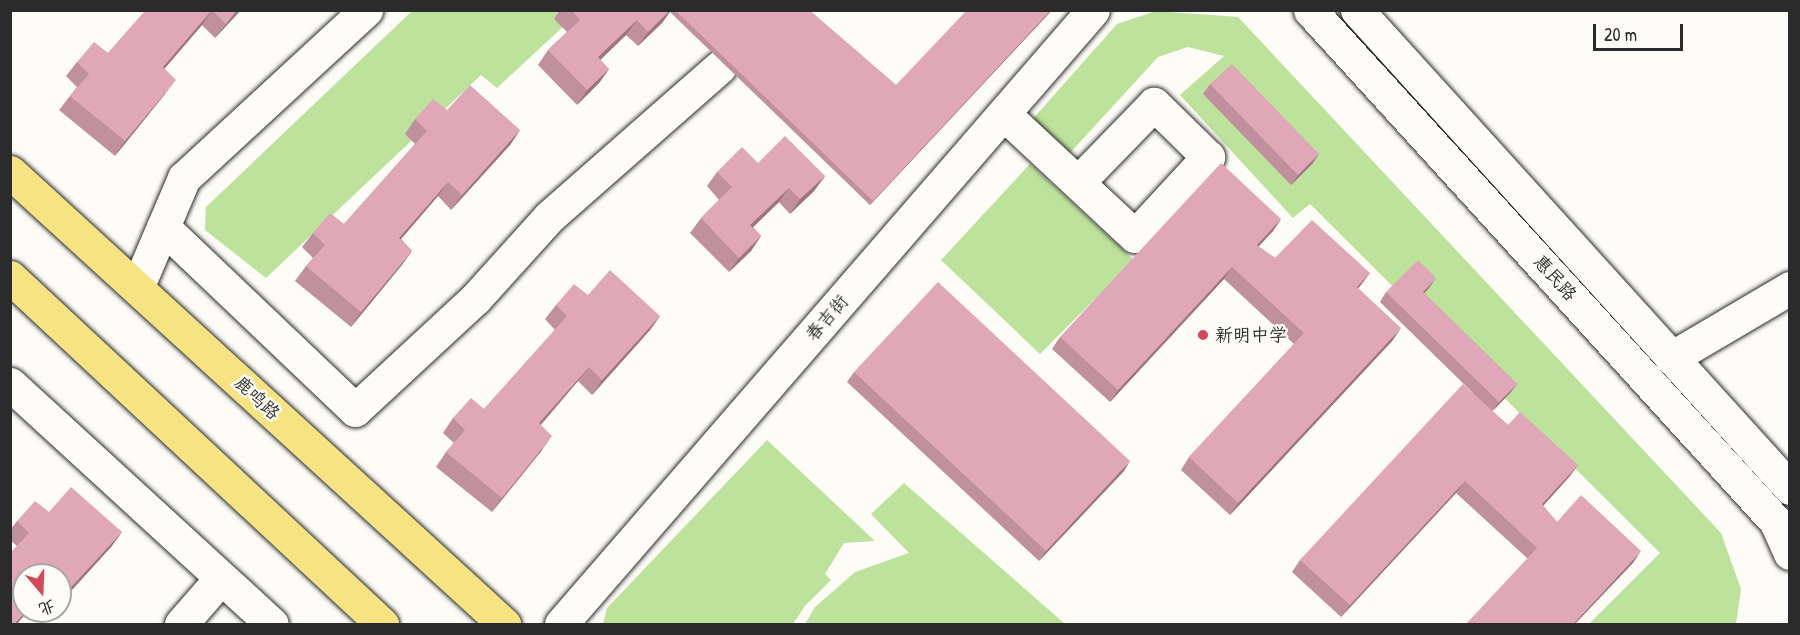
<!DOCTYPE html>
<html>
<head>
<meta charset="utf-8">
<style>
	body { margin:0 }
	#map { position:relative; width:1800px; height:635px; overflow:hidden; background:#fdfcf7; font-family:"Patrick Hand","LXGW WenKai TC",sans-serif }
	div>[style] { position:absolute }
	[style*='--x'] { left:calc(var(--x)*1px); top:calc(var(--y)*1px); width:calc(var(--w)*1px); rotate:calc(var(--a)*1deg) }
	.green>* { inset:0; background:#bde29c }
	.roads { filter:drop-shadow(0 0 2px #2b2b2b) drop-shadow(0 0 2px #2b2b2b) }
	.minor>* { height:33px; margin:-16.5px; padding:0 16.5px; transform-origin:16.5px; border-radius:16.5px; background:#fdfcf7 }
	.major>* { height:33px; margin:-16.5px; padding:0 16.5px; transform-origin:16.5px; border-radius:16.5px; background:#f6e381 }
	.wall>* { inset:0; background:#c0909e }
	.shaded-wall>* { inset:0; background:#9c7581 }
	.building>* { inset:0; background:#dfa7b8 }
	.dots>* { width:16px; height:16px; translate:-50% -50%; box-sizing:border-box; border:3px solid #fdfcf7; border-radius:50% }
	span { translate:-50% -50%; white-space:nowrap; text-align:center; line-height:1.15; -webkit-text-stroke:5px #fdfcf7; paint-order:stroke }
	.street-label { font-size:18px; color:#2b2b2b }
	.poi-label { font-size:18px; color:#2b2b2b }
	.left { translate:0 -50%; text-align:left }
	.frame { position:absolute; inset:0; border:12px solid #2b2b2b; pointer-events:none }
	.north { position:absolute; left:12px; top:563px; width:60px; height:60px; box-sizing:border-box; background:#fdfcf7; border:2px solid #a9a8a5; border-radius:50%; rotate:161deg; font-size:16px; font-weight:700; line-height:24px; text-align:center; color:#2b2b2b }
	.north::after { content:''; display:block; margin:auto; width:21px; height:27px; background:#d1495b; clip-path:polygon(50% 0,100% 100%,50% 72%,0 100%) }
	.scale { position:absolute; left:1593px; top:24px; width:90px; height:27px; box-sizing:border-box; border:3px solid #2b2b2b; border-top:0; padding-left:8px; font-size:18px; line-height:21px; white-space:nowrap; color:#2b2b2b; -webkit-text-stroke:4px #fdfcf7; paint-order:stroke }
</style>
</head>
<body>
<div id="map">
	<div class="green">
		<i style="clip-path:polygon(412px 11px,580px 11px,497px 88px,481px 75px,266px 278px,205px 230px,206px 207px)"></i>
		<i style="clip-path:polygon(1156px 11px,1238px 17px,1721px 533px,1741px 589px,1736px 624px,1589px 624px,1660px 553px,1310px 204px,1293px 218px,1180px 95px,1224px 56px,1188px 47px,1158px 57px,1069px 154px,1031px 121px,1117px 24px)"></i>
		<i style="clip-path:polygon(1030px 164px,1134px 260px,1040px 354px,941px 260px)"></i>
		<i style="clip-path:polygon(767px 440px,875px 541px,844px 543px,825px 574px,831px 580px,805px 606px,793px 624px,603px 624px,607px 608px)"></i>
		<i style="clip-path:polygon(904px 483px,1065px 624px,805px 624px,815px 607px,855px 572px,909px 553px,871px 514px)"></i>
	</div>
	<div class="roads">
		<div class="minor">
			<i style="--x:1310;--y:10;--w:692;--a:47.69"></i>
			<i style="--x:1776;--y:522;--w:34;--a:66"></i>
			<i style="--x:1357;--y:10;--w:645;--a:47.83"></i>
			<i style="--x:1004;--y:114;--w:179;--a:43"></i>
			<i style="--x:1135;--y:236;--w:108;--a:-47.3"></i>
			<i style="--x:1208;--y:157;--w:76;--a:-135.5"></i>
			<i style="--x:1154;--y:104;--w:107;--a:134.2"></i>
			<i style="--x:163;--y:227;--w:265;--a:43.6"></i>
			<i style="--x:355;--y:410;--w:163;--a:-42.8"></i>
			<i style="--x:475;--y:299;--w:110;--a:-47.9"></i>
			<i style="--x:549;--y:217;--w:227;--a:-41.3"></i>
			<i style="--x:137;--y:288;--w:120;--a:-66.9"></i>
			<i style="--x:184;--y:178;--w:248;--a:-42.7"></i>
			<i style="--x:1671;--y:358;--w:138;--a:-30.5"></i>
			<i style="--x:10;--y:384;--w:355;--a:42.5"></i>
			<i style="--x:181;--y:624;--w:61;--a:-49"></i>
			<i style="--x:561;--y:624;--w:812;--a:-49.09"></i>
		</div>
		<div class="major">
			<i style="--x:10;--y:172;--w:670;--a:42.46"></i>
			<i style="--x:10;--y:277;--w:509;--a:43.01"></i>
		</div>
	</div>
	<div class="wall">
		<i style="clip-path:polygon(146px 10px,241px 10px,215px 38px,202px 25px,165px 68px,165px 94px,115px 156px,59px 110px,70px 96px,77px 87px,66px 76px,77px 62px,108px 53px)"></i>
		<i style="clip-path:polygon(560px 10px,809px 10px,896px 85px,1052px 10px,870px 205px,670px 12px,662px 23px,638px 46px,626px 35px,600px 60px,609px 69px,599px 83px,577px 105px,538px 65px,548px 50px,567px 32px,554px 19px)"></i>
		<i style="clip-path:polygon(1210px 84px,1319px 154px,1312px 164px,1291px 185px,1203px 94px)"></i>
		<i style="clip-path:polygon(447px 110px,520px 130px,510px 145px,451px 210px,438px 196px,401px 239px,412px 251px,401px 266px,351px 327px,295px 281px,306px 266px,313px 258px,302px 247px,313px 233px,344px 224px,415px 144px,405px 134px,415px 119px)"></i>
		<i style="clip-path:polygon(758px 163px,825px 176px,814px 191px,790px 214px,779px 202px,753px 227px,761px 236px,751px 251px,729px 272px,690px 233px,701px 218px,719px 200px,707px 186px,717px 172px)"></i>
		<i style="clip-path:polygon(1281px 219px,1273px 231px,1258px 247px,1275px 258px,1370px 273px,1358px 288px,1393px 340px,1230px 515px,1181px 470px,1189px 457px,1294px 344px,1224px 279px,1110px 402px,1052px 349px,1060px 337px)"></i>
		<i style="clip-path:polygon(1429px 288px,1424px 293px,1517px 384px,1510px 393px,1492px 411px,1508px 425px,1578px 465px,1569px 477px,1543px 506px,1557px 522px,1633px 563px,1527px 558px,1456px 493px,1341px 617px,1292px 572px,1300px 560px,1473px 393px,1380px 302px,1386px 292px)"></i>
		<i style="clip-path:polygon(588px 295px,660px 316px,650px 330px,592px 395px,578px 381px,541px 425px,542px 450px,492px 512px,436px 467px,446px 452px,454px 443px,443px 433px,453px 418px,484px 409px,555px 330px,545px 319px,556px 305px)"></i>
		<i style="clip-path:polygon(854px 372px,1124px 471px,1039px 561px,847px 382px)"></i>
		<i style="clip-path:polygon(49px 512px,122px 532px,111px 547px,60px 603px,60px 575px,24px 575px,17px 546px,10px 540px,10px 530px,17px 521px)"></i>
	</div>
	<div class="shaded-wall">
		<i style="clip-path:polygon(212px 10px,202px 25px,153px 82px,163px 67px)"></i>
		<i style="clip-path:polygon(237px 10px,241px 10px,215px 38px)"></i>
		<i style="clip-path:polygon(671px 10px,662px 23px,638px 46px,648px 32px)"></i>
		<i style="clip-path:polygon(1051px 10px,1052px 10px,870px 205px,873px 201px)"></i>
		<i style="clip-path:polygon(637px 20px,626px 35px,588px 72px,598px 57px)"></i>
		<i style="clip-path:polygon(609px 69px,599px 83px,577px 105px,587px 90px)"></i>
		<i style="clip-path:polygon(176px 80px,165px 94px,115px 156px,125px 141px)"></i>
		<i style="clip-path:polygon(520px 130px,510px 145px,451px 210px,462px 195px)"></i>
		<i style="clip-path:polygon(1319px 154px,1312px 164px,1291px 185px,1298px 175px)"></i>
		<i style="clip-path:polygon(825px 176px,814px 191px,790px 214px,800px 199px)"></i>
		<i style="clip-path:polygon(448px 182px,438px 196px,389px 253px,399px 238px)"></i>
		<i style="clip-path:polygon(789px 188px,779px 202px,740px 240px,750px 225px)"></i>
		<i style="clip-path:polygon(1281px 219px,1273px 231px,1248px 258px,1257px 245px)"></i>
		<i style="clip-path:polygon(761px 236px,751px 251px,729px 272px,739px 258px)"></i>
		<i style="clip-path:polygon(412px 251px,401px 266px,351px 327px,361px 312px)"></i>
		<i style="clip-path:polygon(1232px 267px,1224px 279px,1110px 402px,1118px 390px)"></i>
		<i style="clip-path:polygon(1370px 273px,1361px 285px,1349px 299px,1357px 287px)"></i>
		<i style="clip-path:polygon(1436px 278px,1429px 288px,1416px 302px,1423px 292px)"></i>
		<i style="clip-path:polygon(660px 316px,650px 330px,592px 395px,602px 380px)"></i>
		<i style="clip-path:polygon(1401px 328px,1393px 340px,1230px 515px,1238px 503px)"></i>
		<i style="clip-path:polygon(589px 367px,578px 381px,529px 438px,539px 423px)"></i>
		<i style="clip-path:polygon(1517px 384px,1510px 393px,1492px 412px,1499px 402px)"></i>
		<i style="clip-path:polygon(552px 436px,542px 450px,492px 512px,502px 498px)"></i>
		<i style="clip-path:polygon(1130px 461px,1124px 471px,1039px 561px,1046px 551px)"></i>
		<i style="clip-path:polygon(1578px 465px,1569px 477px,1534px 516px,1542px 504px)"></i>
		<i style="clip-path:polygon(1465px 481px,1456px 493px,1341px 617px,1350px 605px)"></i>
		<i style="clip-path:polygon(122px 532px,111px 547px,60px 603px,60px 601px,63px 596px)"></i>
		<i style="clip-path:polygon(1641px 551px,1633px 563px,1575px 624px,1573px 624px)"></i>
		<i style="clip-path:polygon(26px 611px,28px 611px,17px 624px,14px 624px)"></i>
	</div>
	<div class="building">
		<i style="clip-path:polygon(146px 10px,212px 10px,163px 67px,176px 80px,125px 141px,70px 96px,89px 74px,77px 62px,94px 42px,108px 53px)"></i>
		<i style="clip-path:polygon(212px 10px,237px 10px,226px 24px)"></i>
		<i style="clip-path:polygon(571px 10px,670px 10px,648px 32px,637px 20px,598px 57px,609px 69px,587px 90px,548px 50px,580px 20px)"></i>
		<i style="clip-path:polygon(675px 10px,809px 10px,896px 85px,967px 10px,1051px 10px,873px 201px)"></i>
		<i style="clip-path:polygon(1232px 64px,1319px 154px,1298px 175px,1210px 84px)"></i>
		<i style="clip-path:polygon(470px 85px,520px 130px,462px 195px,448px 182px,399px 238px,412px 251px,361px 312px,306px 266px,325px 245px,313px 233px,330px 213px,344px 224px,427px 131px,415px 119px,433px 99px,447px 110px)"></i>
		<i style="clip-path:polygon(785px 136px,825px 176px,800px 199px,789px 188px,750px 225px,761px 236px,739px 258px,701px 218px,732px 187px,717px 172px,742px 147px,758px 163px)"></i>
		<i style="clip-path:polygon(1221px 163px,1281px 219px,1257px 245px,1275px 258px,1312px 220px,1370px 273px,1357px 287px,1401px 328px,1238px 503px,1189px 457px,1304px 333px,1232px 267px,1118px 390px,1060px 337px)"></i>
		<i style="clip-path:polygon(1418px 260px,1436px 278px,1423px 292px,1517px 384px,1499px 402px,1386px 292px)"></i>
		<i style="clip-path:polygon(610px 270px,660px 316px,602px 380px,589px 367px,539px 423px,552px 436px,502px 498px,446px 452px,465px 430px,453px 418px,471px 398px,484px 409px,567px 316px,556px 305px,574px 284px,588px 295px)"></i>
		<i style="clip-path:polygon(938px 282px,1130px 461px,1046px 551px,854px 372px)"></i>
		<i style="clip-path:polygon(1463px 384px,1508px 425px,1520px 412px,1578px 465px,1542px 504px,1557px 522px,1581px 495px,1641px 551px,1573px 624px,1466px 624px,1537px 548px,1465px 481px,1350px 605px,1300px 560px)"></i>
		<i style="clip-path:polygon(71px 487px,122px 532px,63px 596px,60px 593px,60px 575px,24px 575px,24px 611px,26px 611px,14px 624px,10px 624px,10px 553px,29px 533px,17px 521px,35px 501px,49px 512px)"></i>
	</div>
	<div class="dots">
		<i style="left:1203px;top:335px;background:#d1495b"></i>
	</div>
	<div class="street-label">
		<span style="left:1555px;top:278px;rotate:48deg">惠民路</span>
		<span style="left:827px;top:318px;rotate:-49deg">春吉街</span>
		<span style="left:257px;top:398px;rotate:43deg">鹿鸣路</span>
	</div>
	<div class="poi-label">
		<span class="left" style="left:1215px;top:335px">新明中学</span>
	</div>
	<div class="frame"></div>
	<div class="north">北</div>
	<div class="scale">20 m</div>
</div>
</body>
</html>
